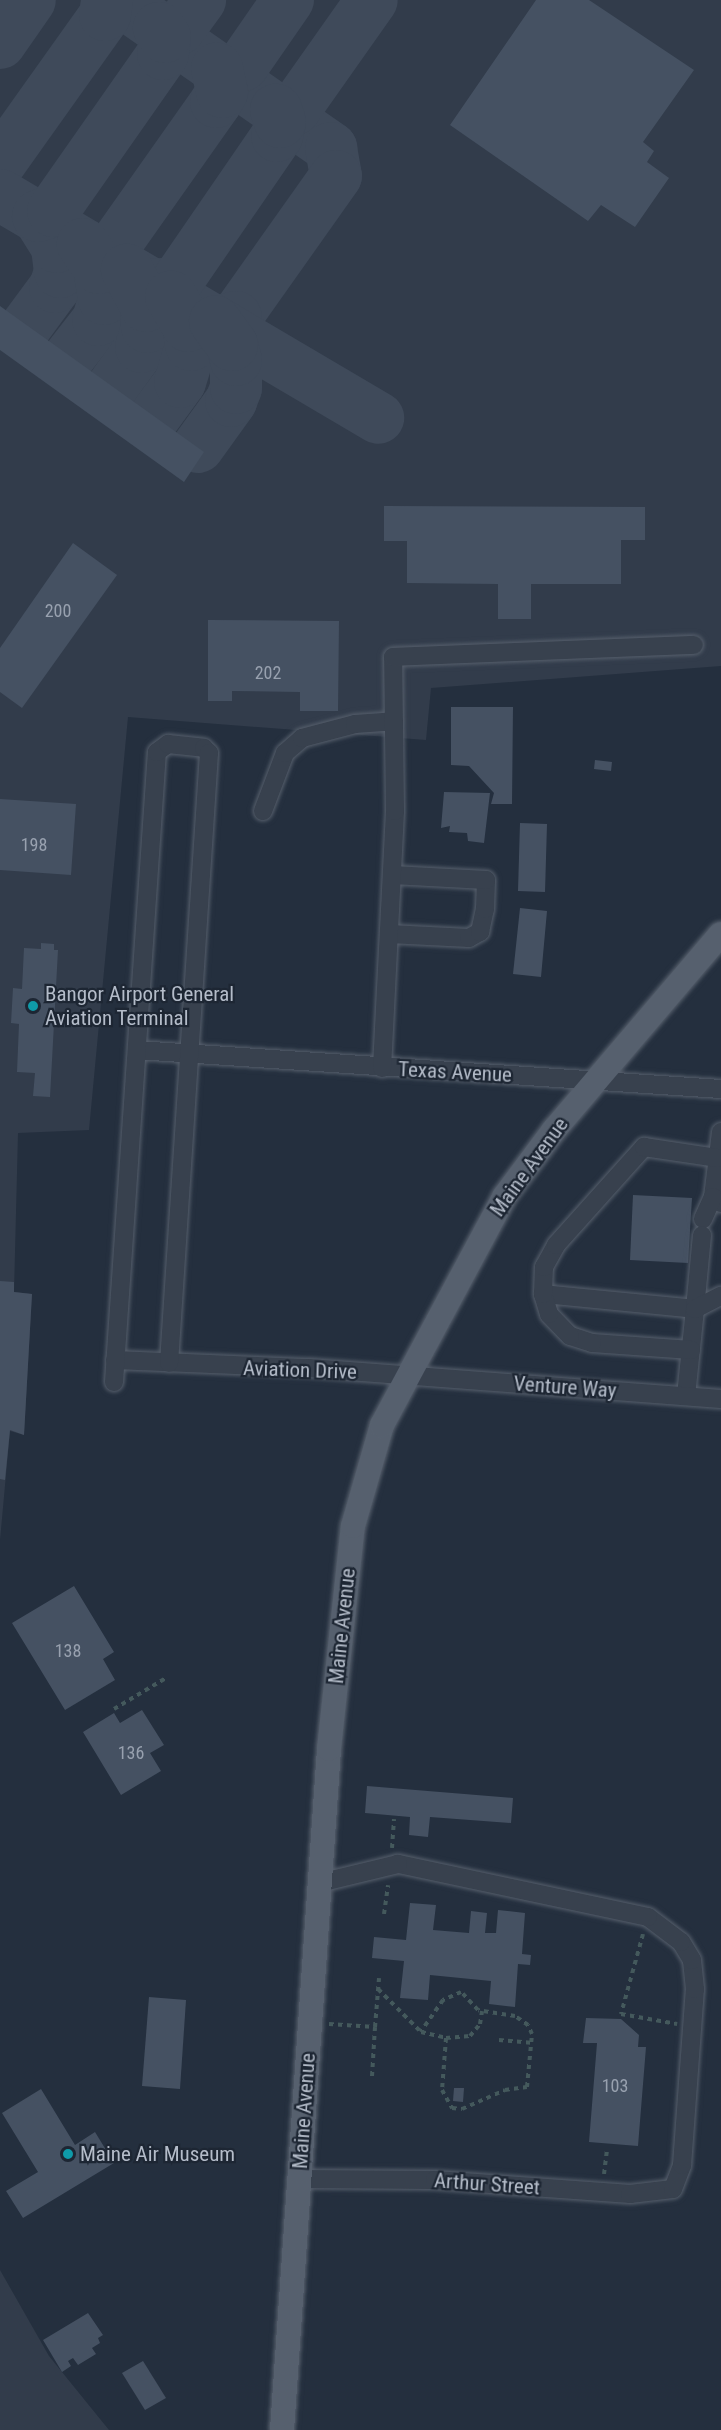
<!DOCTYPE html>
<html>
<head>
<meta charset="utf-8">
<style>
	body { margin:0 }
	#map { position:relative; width:721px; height:2430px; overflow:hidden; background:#242f3e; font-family:"Roboto Condensed",sans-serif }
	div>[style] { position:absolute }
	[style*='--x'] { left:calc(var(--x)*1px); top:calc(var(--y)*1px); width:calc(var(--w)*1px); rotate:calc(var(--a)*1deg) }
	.airport>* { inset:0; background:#323c4b }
	.taxiway>* { height:52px; margin:-26px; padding:0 26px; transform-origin:26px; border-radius:26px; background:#3f4a5a }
	.building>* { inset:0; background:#455162 }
	.path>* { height:4px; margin-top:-2px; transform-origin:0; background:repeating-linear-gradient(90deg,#44595c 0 4.5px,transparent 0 9px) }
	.roads { filter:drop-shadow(0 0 2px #565f6c) drop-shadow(0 0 2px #565f6c) }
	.minor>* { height:18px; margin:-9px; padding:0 9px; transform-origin:9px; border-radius:9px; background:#38414e }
	.major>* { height:24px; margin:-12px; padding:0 12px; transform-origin:12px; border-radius:12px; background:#56606e }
	.dots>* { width:16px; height:16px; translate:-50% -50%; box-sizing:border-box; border:3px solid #1d2633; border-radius:50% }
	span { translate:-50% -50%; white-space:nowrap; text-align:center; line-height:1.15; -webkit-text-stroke:4.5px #1d2633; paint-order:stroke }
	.number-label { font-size:18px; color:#98a1af }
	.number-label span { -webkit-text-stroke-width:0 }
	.poi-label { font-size:21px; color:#b4bcc9 }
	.left { translate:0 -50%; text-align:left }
	.street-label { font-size:21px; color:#b4bcc9 }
</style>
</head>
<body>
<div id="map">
	<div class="airport">
		<i style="clip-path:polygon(0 0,721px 0,721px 666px,431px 688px,426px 740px,128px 717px,89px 1130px,18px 1133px,14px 1292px,32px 1294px,24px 1435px,10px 1431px,0 1540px)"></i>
		<i style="clip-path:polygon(0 2270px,49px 2356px,109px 2430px,0 2430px)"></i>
	</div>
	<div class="taxiway">
		<i style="--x:119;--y:0;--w:259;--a:34.9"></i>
		<i style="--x:331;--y:148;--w:28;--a:80"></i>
		<i style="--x:336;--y:176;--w:173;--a:125.3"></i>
		<i style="--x:236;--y:317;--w:22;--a:167"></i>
		<i style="--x:159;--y:28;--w:20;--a:3"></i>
		<i style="--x:179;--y:29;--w:36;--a:-54"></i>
		<i style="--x:0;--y:43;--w:52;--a:-55.1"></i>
		<i style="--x:221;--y:71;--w:10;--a:6"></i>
		<i style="--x:231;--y:72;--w:14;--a:-30"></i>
		<i style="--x:243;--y:65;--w:79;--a:-55.3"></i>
		<i style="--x:276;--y:110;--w:11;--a:15"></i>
		<i style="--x:287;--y:113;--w:9;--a:-27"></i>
		<i style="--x:295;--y:109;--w:133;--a:-54.8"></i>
		<i style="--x:0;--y:163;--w:181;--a:-54.6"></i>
		<i style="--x:105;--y:15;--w:15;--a:-82"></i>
		<i style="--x:0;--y:195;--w:439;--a:30.5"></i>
		<i style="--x:94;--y:250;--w:10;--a:11"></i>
		<i style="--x:104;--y:252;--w:10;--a:-24"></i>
		<i style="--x:113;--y:248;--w:179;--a:-54.8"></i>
		<i style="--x:216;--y:102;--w:12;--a:-59"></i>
		<i style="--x:222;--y:92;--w:24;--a:-102"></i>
		<i style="--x:152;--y:285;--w:24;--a:-5"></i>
		<i style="--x:176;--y:283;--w:178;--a:-55.5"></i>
		<i style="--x:277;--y:136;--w:14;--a:-78"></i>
		<i style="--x:280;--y:122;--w:13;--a:-108"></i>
		<i style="--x:27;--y:325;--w:47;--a:-53.6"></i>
		<i style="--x:55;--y:287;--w:16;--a:-72"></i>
		<i style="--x:60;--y:272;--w:25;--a:-97"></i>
		<i style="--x:57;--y:247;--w:36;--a:-122"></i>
		<i style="--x:38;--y:216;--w:16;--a:-18"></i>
		<i style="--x:53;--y:211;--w:192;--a:-55"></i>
		<i style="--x:163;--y:54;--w:17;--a:-83"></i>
		<i style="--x:165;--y:37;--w:11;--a:-124"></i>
		<i style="--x:70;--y:356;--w:46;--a:-52.1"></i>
		<i style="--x:98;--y:320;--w:22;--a:-74"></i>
		<i style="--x:104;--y:299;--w:31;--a:-99"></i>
		<i style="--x:99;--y:268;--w:29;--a:-124"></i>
		<i style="--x:113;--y:386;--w:48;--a:-54.3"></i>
		<i style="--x:141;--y:347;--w:21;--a:-73"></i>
		<i style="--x:147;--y:327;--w:21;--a:-93"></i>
		<i style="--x:146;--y:306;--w:41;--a:-117.8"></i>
		<i style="--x:155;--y:416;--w:42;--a:-53.7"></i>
		<i style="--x:180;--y:382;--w:39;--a:-73"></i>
		<i style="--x:191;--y:345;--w:19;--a:-99"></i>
		<i style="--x:188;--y:326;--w:34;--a:-120"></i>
		<i style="--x:198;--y:447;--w:57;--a:-54.3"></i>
		<i style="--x:231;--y:401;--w:14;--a:-69"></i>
		<i style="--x:236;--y:388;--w:28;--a:-90"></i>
		<i style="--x:236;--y:360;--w:16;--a:-105"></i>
		<i style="--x:232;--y:345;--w:29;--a:-126"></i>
	</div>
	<div class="building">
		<i style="clip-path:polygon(536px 0,589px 0,694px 70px,643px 142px,654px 151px,647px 162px,669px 178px,635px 227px,601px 205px,588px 221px,450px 125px)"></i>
		<i style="clip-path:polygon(0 306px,204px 452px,184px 482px,0 350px)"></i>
		<i style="clip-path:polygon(384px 506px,645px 507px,645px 540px,621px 540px,621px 584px,531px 584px,531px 619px,498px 619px,498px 584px,407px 583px,407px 541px,384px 541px)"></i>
		<i style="clip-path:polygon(73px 543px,117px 575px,22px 708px,0 692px,0 648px)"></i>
		<i style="clip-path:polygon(208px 620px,339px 621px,338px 711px,300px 711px,300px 692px,232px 691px,232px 701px,208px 701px)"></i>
		<i style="clip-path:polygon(451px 707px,513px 707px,512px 804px,491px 804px,494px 793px,469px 766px,451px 765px)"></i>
		<i style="clip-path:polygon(595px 760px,612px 762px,611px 771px,594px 769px)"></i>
		<i style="clip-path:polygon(444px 792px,490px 793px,484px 843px,468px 841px,467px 833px,449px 832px,450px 826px,441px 828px)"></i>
		<i style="clip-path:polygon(0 799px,76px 804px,71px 875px,0 870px)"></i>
		<i style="clip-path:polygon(520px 823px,547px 824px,545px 892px,518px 891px)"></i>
		<i style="clip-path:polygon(520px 908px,547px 911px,541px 977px,513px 974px)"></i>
		<i style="clip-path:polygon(41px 943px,54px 944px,54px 950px,58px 950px,50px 1097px,33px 1096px,35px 1073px,17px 1072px,19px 1024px,11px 1023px,13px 988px,22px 989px,24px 948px,41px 949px)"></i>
		<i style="clip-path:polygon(633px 1195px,692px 1198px,688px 1263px,630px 1260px)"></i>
		<i style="clip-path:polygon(0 1281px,14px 1282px,14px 1292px,32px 1294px,24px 1435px,10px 1430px,5px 1480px,0 1479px)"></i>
		<i style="clip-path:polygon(74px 1586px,114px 1652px,103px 1659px,115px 1680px,65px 1710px,12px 1623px)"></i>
		<i style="clip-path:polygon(142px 1710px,164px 1745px,150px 1753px,161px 1771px,121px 1795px,83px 1732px,114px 1713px,120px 1723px)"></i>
		<i style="clip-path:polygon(367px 1786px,513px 1798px,511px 1823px,430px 1817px,428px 1837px,409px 1835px,410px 1817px,365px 1813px)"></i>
		<i style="clip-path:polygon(410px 1903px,436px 1905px,433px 1930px,469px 1933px,471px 1911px,487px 1913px,485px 1933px,496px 1933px,498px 1910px,525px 1913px,522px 1954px,531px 1955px,530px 1965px,518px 1964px,515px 2007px,489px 2004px,491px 1981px,430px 1975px,428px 2000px,400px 1998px,404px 1961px,372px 1958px,374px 1937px,406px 1940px)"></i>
		<i style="clip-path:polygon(149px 1997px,186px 2000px,180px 2089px,142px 2086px)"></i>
		<i style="clip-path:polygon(586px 2018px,621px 2019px,639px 2035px,638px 2047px,646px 2047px,638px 2146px,589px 2142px,597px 2043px,583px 2043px)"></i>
		<i style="clip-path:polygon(454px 2088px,464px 2088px,463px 2102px,453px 2101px)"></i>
		<i style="clip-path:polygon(41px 2089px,75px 2145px,95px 2132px,114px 2163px,23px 2218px,6px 2191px,38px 2172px,2px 2113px)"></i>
		<i style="clip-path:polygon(88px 2313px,103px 2335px,98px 2338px,100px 2343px,92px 2348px,96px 2354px,78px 2365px,73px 2358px,68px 2361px,71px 2366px,62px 2372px,43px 2340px)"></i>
		<i style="clip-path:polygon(143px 2361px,166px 2398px,145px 2410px,122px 2373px)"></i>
	</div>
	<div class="path">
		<i style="--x:114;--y:1709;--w:61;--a:-30.8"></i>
		<i style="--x:392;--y:1848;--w:29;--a:-86"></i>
		<i style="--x:384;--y:1914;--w:29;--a:-82"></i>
		<i style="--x:643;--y:1934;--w:83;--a:105.4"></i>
		<i style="--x:621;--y:2014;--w:57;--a:10.1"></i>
		<i style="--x:378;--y:1989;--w:61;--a:45"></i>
		<i style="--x:421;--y:2032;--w:26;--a:13"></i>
		<i style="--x:446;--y:2038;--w:52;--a:94.4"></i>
		<i style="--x:442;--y:2090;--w:21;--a:61"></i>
		<i style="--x:452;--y:2108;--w:10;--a:6"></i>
		<i style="--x:462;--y:2109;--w:47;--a:-23.8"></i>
		<i style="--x:505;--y:2090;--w:22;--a:-8"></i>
		<i style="--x:527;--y:2087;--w:53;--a:-84.6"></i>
		<i style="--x:532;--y:2034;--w:10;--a:-114"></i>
		<i style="--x:528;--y:2025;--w:16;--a:-145"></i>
		<i style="--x:515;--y:2016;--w:37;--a:-171"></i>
		<i style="--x:478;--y:2010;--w:25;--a:-133"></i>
		<i style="--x:461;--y:1992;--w:20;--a:156"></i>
		<i style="--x:443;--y:2000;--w:39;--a:125"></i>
		<i style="--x:329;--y:2024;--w:46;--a:3.7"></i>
		<i style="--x:375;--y:2027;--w:49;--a:-85.3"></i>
		<i style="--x:446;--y:2038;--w:24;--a:-5"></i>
		<i style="--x:470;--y:2036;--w:16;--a:-50"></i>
		<i style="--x:480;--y:2024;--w:13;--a:-81"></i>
		<i style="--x:499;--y:2040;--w:32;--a:5"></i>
		<i style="--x:372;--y:2076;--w:49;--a:-86.5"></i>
		<i style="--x:604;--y:2174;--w:25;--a:-83"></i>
	</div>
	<div class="roads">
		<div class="minor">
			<i style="--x:263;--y:811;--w:62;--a:-69.2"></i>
			<i style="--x:285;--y:753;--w:23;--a:-41"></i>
			<i style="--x:302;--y:738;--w:55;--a:-14.8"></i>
			<i style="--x:355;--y:724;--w:39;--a:-4"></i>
			<i style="--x:389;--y:934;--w:80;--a:2.9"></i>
			<i style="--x:469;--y:938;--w:13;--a:-29"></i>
			<i style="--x:480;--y:932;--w:24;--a:-78"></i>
			<i style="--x:485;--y:909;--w:29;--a:-88"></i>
			<i style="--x:486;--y:880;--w:94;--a:-177"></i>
			<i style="--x:137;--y:1050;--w:585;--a:3.82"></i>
			<i style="--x:382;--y:1068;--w:257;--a:-87.1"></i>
			<i style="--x:395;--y:811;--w:154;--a:-90.7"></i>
			<i style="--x:393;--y:657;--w:301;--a:-2.3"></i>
			<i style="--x:721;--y:1132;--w:65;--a:97"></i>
			<i style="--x:713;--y:1197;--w:10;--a:37"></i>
			<i style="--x:703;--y:1219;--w:24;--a:-66"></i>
			<i style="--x:543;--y:1294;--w:153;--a:5.6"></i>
			<i style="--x:695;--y:1309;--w:87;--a:95.9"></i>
			<i style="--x:695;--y:1309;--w:74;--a:-84.6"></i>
			<i style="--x:695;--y:1309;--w:29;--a:-27"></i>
			<i style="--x:691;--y:1350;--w:99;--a:-176"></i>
			<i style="--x:592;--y:1343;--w:23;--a:-162"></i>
			<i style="--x:570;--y:1336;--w:30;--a:-134"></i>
			<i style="--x:549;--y:1314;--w:21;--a:-107"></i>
			<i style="--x:543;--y:1294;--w:27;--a:-88"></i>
			<i style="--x:544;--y:1267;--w:25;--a:-61"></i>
			<i style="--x:556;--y:1245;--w:132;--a:-48.1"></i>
			<i style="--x:644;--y:1147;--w:75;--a:8.5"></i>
			<i style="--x:115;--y:1360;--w:194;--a:2.4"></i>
			<i style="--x:309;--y:1368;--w:413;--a:4.3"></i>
			<i style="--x:114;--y:1382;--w:631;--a:-86.1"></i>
			<i style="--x:157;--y:752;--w:14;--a:-36"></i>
			<i style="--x:168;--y:744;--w:36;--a:6"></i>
			<i style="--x:204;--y:748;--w:7;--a:45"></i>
			<i style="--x:209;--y:753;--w:611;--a:93.75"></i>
			<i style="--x:299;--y:2179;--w:136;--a:0.4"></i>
			<i style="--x:435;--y:2180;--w:196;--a:4.1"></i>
			<i style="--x:630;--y:2194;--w:43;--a:-6.6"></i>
			<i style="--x:673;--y:2189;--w:26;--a:-69"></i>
			<i style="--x:682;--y:2165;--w:176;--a:-85.8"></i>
			<i style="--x:695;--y:1989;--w:29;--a:-96"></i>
			<i style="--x:692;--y:1960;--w:21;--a:-121"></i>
			<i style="--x:681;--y:1942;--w:41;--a:-142.9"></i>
			<i style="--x:648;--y:1917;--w:256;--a:-168"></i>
			<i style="--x:398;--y:1864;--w:81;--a:166.5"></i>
		</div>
		<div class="major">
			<i style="--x:282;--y:2430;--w:683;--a:-86.05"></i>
			<i style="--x:329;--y:1749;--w:224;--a:-83.9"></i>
			<i style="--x:353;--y:1526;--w:105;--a:-74"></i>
			<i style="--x:382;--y:1425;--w:259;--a:-61.8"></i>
			<i style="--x:504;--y:1197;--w:84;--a:-53.3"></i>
			<i style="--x:554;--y:1130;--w:257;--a:-49.6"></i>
		</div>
	</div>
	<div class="dots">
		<i style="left:33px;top:1006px;background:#0f9aa8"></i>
		<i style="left:68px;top:2154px;background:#0f9aa8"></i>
	</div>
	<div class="number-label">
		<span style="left:58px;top:611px">200</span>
		<span style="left:268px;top:673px">202</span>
		<span style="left:34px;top:845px">198</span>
		<span style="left:68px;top:1651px">138</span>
		<span style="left:131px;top:1753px">136</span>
		<span style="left:615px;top:2086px">103</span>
	</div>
	<div class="poi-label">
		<span class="left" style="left:45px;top:1006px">Bangor Airport General<br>Aviation Terminal</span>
		<span class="left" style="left:80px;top:2154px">Maine Air Museum</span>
	</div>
	<div class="street-label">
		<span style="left:455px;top:1072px;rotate:3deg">Texas Avenue</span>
		<span style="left:529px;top:1167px;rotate:-54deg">Maine Avenue</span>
		<span style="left:300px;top:1370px;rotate:2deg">Aviation Drive</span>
		<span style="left:565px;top:1387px;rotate:4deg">Venture Way</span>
		<span style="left:342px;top:1626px;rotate:-84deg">Maine Avenue</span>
		<span style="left:304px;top:2111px;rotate:-86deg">Maine Avenue</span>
		<span style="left:487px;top:2184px;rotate:4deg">Arthur Street</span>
	</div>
</div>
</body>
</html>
